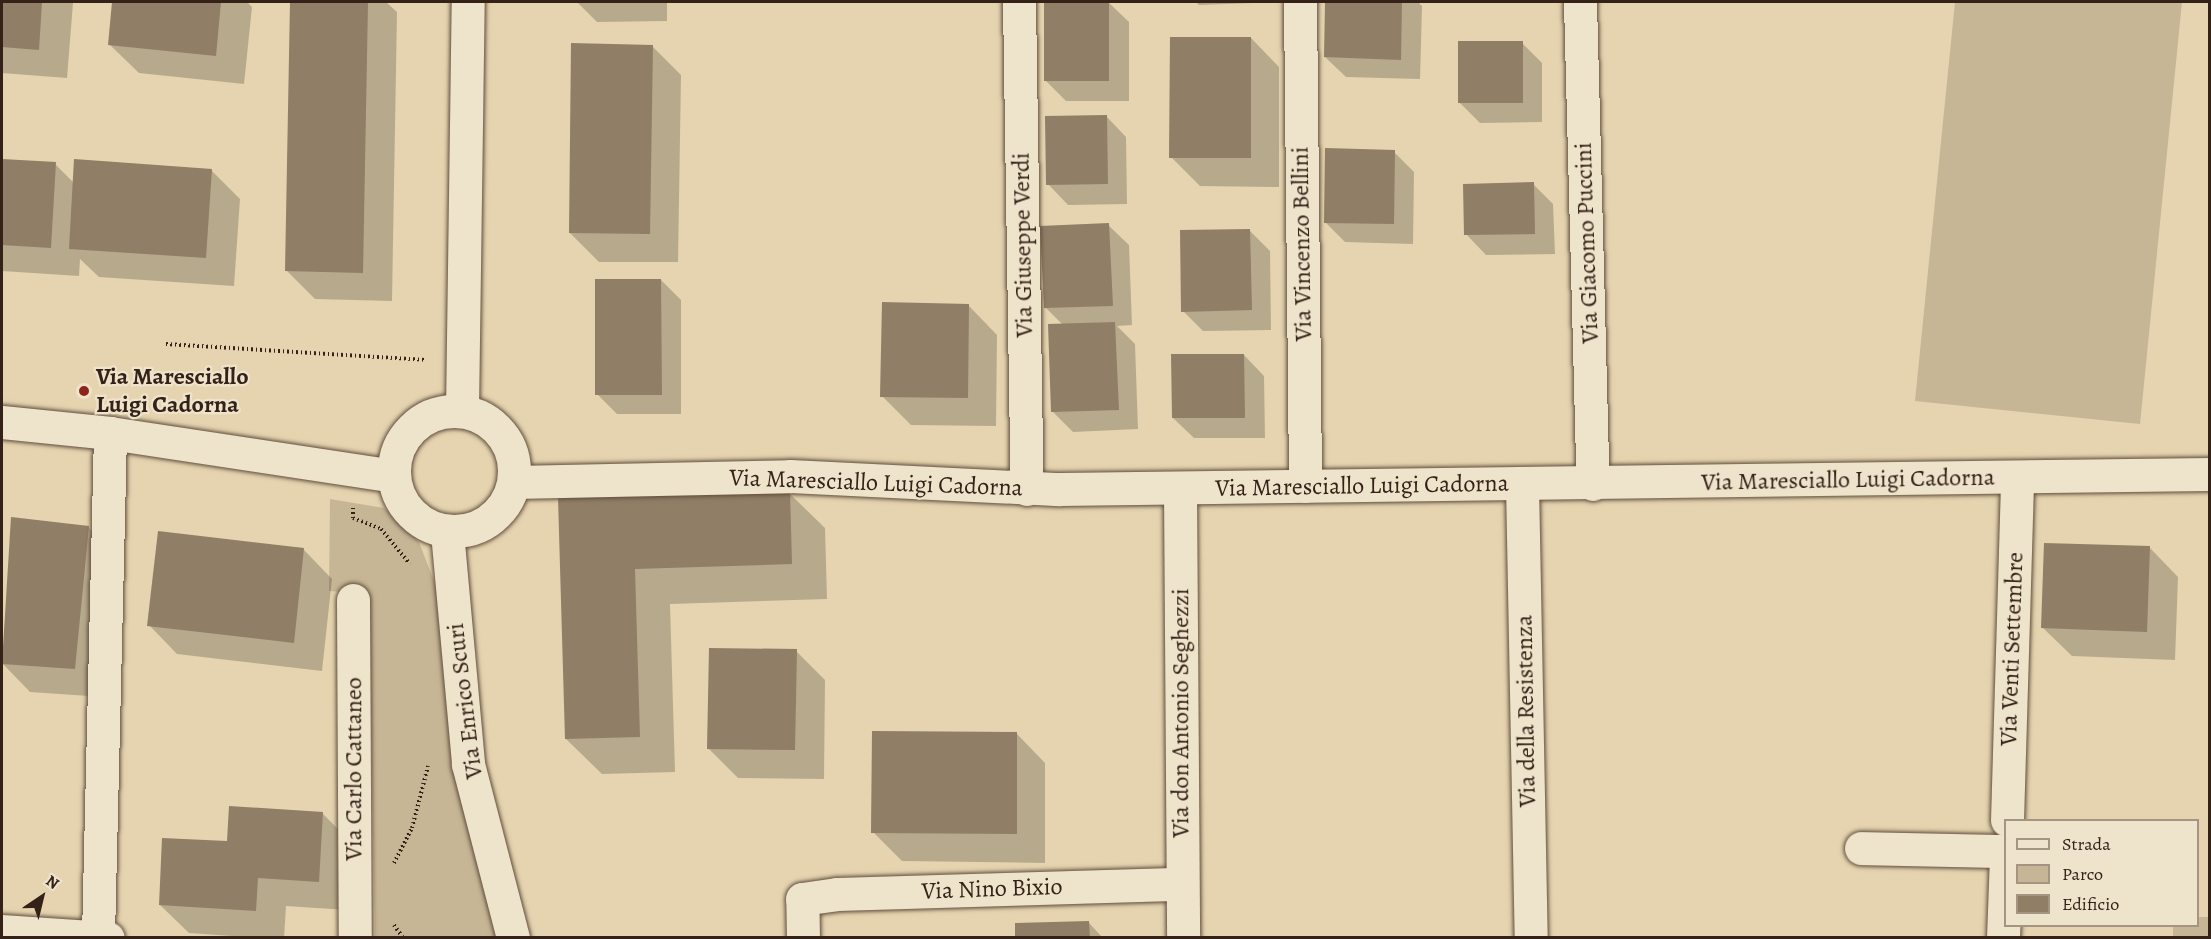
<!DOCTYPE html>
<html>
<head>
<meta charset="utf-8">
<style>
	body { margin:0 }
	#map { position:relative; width:2211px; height:939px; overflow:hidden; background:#e5d4af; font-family:Alegreya,serif }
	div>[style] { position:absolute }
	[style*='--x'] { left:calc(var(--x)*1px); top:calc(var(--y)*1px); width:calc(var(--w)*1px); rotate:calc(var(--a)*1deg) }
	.green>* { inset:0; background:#c7b695 }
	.shadow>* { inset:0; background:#0003 }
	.building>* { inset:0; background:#907e66 }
	.path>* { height:4px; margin-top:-2px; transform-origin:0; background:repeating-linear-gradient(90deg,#342117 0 1.5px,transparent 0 4.5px) }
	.roads { filter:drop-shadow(0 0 2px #604e3d) drop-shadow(0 0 2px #604e3d) }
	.minor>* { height:33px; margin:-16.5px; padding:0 16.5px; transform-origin:16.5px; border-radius:16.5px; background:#eee3cb }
	.minor>.ring { margin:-16.5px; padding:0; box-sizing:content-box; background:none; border:33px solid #eee3cb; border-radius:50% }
	.dots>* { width:16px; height:16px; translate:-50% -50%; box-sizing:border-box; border:3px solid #eee3cb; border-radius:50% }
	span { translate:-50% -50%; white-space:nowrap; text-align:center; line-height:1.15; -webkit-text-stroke:4.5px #eee3cb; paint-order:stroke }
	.street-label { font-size:24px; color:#342117 }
	.poi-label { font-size:24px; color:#342117; font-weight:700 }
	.left { translate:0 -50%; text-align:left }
	.frame { position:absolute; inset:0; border:3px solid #342117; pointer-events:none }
	.legend { position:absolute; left:2004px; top:819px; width:195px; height:108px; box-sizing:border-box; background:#eee3cb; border:2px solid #a49583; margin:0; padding:8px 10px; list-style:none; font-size:18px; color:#342117 }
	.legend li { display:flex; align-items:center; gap:12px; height:30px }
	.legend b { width:30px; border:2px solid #a49583 }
	.north { position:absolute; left:12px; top:867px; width:60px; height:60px; -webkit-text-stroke:4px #eee3cb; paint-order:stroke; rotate:35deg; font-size:16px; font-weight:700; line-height:24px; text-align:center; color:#342117 }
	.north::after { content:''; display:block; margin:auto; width:21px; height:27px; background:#342117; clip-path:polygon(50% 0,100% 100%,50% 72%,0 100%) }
</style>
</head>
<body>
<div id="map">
	<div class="green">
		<i style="clip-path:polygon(1955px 2px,2182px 2px,2140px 424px,1915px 401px)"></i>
		<i style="clip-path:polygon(330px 499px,384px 508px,419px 542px,437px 589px,499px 937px,375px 937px,369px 594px,329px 591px)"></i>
		<i style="clip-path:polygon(2198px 917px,2209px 917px,2209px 937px,2173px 937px,2173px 926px,2198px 926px)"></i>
	</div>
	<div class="shadow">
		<i style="clip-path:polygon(2px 2px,73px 3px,67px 78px,2px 73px)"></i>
		<i style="clip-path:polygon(114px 2px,247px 2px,252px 7px,244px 84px,139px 73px,110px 45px)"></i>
		<i style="clip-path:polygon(291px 2px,386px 2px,397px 12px,392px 301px,315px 299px,286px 270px)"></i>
		<i style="clip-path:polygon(577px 2px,667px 2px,667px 21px,597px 22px)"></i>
		<i style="clip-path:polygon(1108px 2px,1129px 22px,1129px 101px,1066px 101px,1046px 81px)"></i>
		<i style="clip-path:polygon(1196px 2px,1254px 2px,1254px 3px,1199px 5px)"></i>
		<i style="clip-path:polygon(1327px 2px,1418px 2px,1422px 6px,1420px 79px,1346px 77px,1325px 57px)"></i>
		<i style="clip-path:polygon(1251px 38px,1279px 67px,1279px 187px,1200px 186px,1171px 157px)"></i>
		<i style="clip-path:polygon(1522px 43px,1542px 63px,1542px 122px,1480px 123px,1460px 103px)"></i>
		<i style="clip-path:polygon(652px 46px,681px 75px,678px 262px,599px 262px,570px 233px)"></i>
		<i style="clip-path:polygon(1106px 116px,1126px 137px,1127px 204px,1068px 205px,1048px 184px)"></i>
		<i style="clip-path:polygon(1394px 152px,1414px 172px,1413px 244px,1345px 242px,1325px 222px)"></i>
		<i style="clip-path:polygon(2px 160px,55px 164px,74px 183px,211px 170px,240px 199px,234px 286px,99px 277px,80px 259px,79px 276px,2px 271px)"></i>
		<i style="clip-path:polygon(1533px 184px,1553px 204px,1555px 254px,1486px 255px,1466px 234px)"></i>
		<i style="clip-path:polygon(1108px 225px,1129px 245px,1132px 325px,1117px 326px,1135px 344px,1138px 429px,1073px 432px,1053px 412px,1063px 325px,1045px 307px)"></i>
		<i style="clip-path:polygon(1249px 230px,1270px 251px,1271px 330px,1203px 331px,1183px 311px)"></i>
		<i style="clip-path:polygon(661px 280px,681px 300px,681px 414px,617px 414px,597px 394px)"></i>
		<i style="clip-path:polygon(969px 306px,997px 335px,996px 426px,911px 425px,882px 396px)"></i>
		<i style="clip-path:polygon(1244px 355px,1264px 376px,1265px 438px,1194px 438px,1173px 418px)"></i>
		<i style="clip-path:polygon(789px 493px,825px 528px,827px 599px,670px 604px,675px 772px,602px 774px,566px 739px,559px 499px)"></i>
		<i style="clip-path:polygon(13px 519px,88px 527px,117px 556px,104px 697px,30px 692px,2px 663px)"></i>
		<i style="clip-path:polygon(2150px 548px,2178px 577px,2175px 660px,2072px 656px,2043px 628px)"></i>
		<i style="clip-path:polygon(304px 550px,332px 579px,322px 671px,177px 654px,149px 625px)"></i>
		<i style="clip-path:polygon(796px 651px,825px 680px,824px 779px,738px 778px,709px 749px)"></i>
		<i style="clip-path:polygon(1017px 734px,1045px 763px,1045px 863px,902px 861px,873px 832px)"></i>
		<i style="clip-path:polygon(322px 813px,351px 842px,347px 910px,286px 906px,284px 938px,259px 938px,189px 933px,160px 905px,229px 843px)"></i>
		<i style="clip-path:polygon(1089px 923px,1103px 938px,1017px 938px)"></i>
	</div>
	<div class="building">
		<i style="clip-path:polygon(2px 2px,42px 2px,39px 50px,2px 47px)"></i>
		<i style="clip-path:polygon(112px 2px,221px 2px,216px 56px,108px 45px)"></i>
		<i style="clip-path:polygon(290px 2px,368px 2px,363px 273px,285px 271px)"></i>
		<i style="clip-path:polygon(1044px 2px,1109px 2px,1109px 81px,1044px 81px)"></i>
		<i style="clip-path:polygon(1325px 2px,1402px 2px,1401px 60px,1324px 57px)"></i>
		<i style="clip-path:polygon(1170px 37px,1251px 37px,1251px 158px,1169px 158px)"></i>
		<i style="clip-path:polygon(1458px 41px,1523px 41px,1523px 103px,1458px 103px)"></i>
		<i style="clip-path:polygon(571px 43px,653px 45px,650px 234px,569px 233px)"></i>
		<i style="clip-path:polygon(1107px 115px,1108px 184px,1046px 185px,1045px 116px)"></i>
		<i style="clip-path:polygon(1325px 148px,1395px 150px,1394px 224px,1324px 223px)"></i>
		<i style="clip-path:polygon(2px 159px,56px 162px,51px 248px,2px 245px)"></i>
		<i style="clip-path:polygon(74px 159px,212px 169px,206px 258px,69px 249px)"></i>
		<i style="clip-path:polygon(1534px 182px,1535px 234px,1464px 235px,1463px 184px)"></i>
		<i style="clip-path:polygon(1109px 223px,1113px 306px,1044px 308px,1040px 226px)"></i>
		<i style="clip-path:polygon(1250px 229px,1252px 310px,1181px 312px,1180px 230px)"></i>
		<i style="clip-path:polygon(595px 279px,661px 279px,662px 395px,595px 395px)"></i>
		<i style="clip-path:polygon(882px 302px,969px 304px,968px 398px,880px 397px)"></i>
		<i style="clip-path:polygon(1115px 322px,1119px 410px,1051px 412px,1048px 324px)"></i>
		<i style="clip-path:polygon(1171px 354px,1244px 354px,1245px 418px,1172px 418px)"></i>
		<i style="clip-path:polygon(790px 491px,792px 564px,635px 569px,640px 737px,565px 739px,558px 498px)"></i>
		<i style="clip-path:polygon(11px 517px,89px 526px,75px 669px,2px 664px)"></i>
		<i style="clip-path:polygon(158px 531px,304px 548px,294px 643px,147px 626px)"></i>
		<i style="clip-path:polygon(2044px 543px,2150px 546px,2147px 632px,2041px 628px)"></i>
		<i style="clip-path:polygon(709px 648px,797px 649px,795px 750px,707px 749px)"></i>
		<i style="clip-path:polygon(872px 731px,1017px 732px,1017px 834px,871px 833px)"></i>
		<i style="clip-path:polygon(229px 806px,323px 812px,319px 882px,258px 878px,256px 911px,159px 905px,162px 838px,227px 841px)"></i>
		<i style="clip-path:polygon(1089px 921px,1090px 938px,1015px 938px,1015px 923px)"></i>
	</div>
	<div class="path">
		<i style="--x:166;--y:344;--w:260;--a:3.5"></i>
		<i style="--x:353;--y:508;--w:10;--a:90"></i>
		<i style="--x:353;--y:518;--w:30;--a:21"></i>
		<i style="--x:381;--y:529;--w:45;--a:50.4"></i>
		<i style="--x:394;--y:863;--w:39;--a:-63"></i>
		<i style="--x:412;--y:828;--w:64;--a:-75.5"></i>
		<i style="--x:394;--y:925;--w:16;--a:55"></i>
	</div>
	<div class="roads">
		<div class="minor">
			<i style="--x:1019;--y:2;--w:487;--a:89.1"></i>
			<i style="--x:1300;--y:2;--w:484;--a:89.4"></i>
			<i style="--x:1580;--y:2;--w:482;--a:88.5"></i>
			<i class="ring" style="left:394px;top:411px;width:87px;height:87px"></i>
			<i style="--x:462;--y:411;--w:409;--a:-89.2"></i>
			<i style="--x:2;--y:422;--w:109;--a:5.8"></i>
			<i style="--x:110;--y:433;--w:286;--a:8.6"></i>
			<i style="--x:514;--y:482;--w:276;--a:-1.2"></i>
			<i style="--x:790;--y:476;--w:270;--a:2.8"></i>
			<i style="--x:1060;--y:489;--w:1150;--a:-0.75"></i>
			<i style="--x:1522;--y:484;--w:454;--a:88.9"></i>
			<i style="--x:1180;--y:488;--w:450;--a:89.6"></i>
			<i style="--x:447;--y:532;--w:233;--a:84.8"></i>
			<i style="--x:468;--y:764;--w:180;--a:75.5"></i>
			<i style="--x:353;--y:600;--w:338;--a:89.7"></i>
			<i style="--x:2007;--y:820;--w:343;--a:-88.3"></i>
			<i style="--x:1861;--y:848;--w:145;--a:1.2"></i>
			<i style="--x:2;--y:931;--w:106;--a:3.8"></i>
			<i style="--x:98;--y:936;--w:503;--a:-88.63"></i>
			<i style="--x:803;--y:938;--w:39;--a:-91"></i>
			<i style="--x:802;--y:899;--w:35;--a:-8"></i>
			<i style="--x:837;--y:894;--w:345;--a:-1.7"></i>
			<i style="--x:2003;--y:938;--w:81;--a:-87.9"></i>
		</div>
	</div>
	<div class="dots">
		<i style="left:84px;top:391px;background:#8f2418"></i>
	</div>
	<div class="street-label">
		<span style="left:1587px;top:243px;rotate:-92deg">Via Giacomo Puccini</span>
		<span style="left:1302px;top:244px;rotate:-91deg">Via Vincenzo Bellini</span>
		<span style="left:1023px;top:245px;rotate:-91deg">Via Giuseppe Verdi</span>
		<span style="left:1848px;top:480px;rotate:-1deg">Via Maresciallo Luigi Cadorna</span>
		<span style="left:876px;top:483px;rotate:2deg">Via Maresciallo Luigi Cadorna</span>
		<span style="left:1362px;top:486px;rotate:-1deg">Via Maresciallo Luigi Cadorna</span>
		<span style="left:2012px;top:649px;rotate:-88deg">Via Venti Settembre</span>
		<span style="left:465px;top:701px;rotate:-97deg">Via Enrico Scuri</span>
		<span style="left:1526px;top:711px;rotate:-91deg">Via della Resistenza</span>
		<span style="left:1181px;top:713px;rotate:-90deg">Via don Antonio Seghezzi</span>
		<span style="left:354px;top:769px;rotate:-90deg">Via Carlo Cattaneo</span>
		<span style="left:992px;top:889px;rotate:-2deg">Via Nino Bixio</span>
	</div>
	<div class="poi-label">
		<span class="left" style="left:96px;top:391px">Via Maresciallo<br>Luigi Cadorna</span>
	</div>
	<div class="frame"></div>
	<ul class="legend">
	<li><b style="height:8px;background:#eee3cb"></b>Strada</li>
	<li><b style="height:16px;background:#c7b695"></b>Parco</li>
	<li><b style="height:16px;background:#907e66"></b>Edificio</li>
	</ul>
	<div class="north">N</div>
</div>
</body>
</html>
